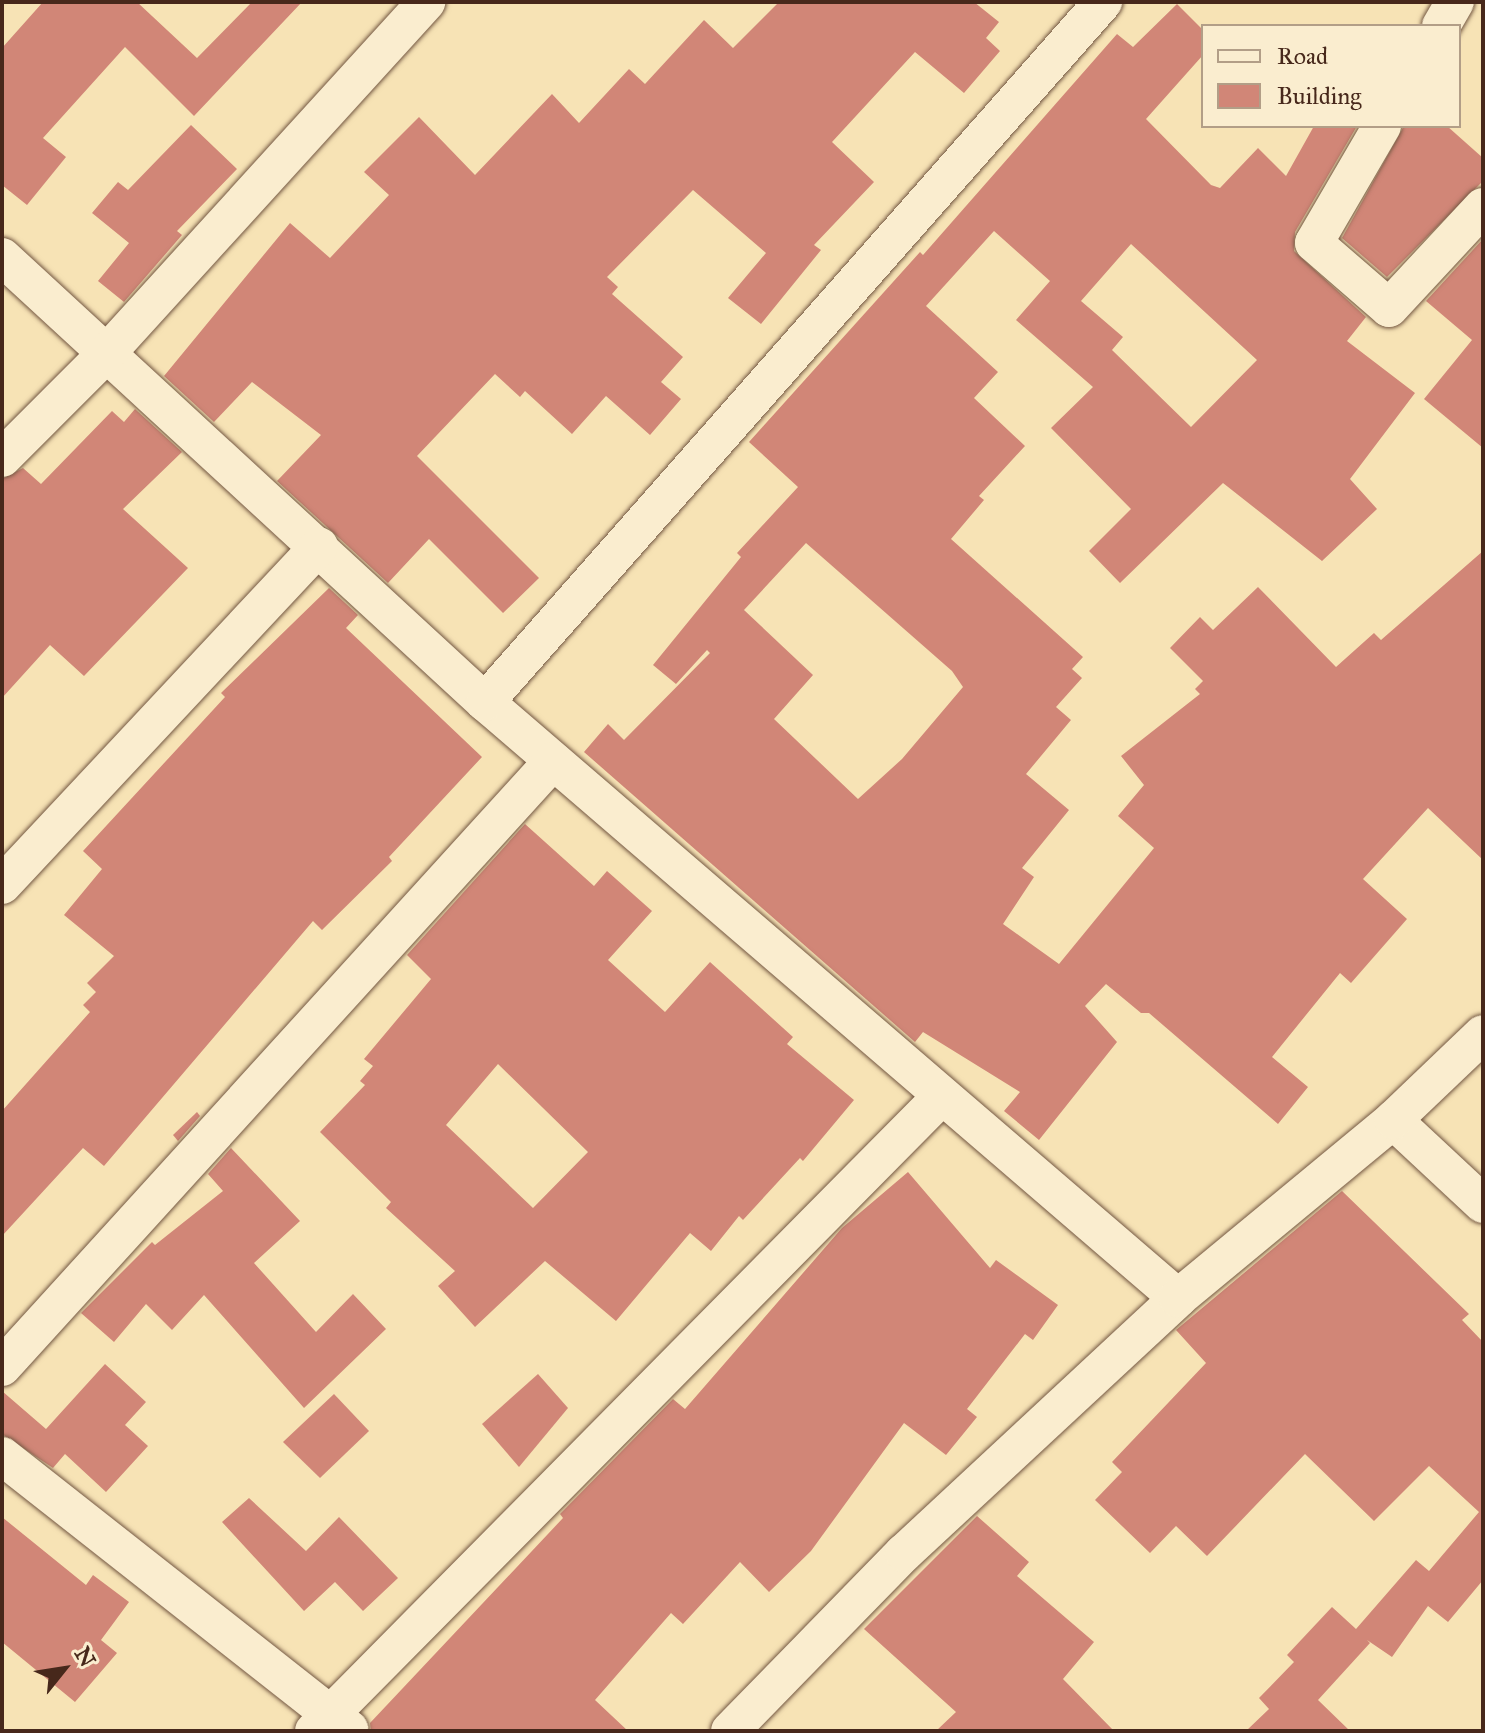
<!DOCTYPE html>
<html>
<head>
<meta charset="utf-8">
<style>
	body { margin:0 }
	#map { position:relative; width:1485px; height:1733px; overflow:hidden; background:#f7e3b5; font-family:"IM FELL Great Primer",serif }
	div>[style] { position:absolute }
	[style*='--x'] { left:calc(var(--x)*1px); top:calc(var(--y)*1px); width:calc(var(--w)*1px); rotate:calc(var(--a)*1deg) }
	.building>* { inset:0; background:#d18677 }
	.roads { filter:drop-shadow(0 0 2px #735742) drop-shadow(0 0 2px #735742) }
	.street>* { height:38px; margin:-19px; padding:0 19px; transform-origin:19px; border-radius:19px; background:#faedcf }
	span { translate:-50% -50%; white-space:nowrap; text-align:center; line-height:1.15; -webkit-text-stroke:6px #faedcf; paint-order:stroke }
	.frame { position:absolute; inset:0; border:4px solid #47281b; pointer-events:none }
	.legend { position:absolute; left:1201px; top:24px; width:260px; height:104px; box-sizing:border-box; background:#faedcf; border:2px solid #b29e87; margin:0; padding:10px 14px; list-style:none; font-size:24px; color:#47281b }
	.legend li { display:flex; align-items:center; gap:16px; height:40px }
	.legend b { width:40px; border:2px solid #b29e87 }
	.north { position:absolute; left:24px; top:1629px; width:80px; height:80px; -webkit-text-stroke:6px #faedcf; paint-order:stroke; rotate:60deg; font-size:22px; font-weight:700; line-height:32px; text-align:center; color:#47281b }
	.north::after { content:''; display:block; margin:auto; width:28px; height:36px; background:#47281b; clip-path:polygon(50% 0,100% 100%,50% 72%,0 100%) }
</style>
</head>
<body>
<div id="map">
	<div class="building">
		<i style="clip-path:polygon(43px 2px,137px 2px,197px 58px,252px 2px,302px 2px,194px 116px,125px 47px,43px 138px,66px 157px,27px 205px,2px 185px,2px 48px)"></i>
		<i style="clip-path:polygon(779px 2px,974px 2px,999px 22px,986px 38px,1000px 51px,964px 93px,915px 52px,832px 142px,874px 182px,814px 245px,821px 250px,761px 324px,728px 298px,766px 253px,693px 190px,607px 277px,618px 287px,612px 294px,683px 357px,661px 382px,681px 399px,650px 435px,606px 396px,572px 434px,525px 391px,520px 397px,495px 374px,417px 456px,539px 578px,503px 613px,429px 539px,388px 583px,277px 481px,321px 435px,252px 382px,214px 422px,164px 376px,290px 223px,330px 258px,389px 195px,364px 172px,419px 117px,475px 175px,552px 94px,579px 123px,629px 69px,645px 84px,704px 20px,733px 48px)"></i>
		<i style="clip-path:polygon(evenodd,1177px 4px,1203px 30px,1203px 55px,1146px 119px,1211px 185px,1220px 188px,1258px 148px,1286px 176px,1314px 126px,1357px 126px,1295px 232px,1294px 251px,1366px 317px,1347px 341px,1415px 393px,1350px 479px,1377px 509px,1322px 561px,1223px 483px,1120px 583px,1089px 551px,1131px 509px,1051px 428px,1093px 387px,1016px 320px,1050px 281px,994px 231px,926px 306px,998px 372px,974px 398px,1025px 446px,979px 496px,984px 500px,951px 539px,1083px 657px,1072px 669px,1082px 678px,1056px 707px,1071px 720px,1026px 774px,1069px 810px,1022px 868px,1034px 877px,1003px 924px,1059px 964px,1154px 848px,1118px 816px,1144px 785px,1121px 756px,1200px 694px,1195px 689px,1203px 681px,1170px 648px,1200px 617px,1213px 630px,1258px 587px,1336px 667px,1374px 633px,1381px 640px,1483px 551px,1483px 860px,1428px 808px,1363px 879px,1407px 919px,1351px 983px,1340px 973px,1272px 1057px,1308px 1087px,1278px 1124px,1149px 1013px,1141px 1013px,1106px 984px,1085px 1006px,1117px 1042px,1039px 1140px,1004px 1111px,1020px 1092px,923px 1032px,915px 1042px,584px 752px,608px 724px,624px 740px,710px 653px,707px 650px,676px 684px,653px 665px,741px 557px,737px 553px,798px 487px,749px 442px,920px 252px,923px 255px,1117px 34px,1133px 47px,1177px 4px,1131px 244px,1257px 360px,1191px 427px,1112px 350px,1123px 337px,1081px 301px,1131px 244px,1177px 4px,806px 543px,952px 671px,963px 687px,902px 759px,858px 799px,774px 719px,813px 675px,744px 610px,806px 543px)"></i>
		<i style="clip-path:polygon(191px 125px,237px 169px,177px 231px,182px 235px,124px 302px,98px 281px,129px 243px,92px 213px,118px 182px,128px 190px)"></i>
		<i style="clip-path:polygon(1404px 126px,1447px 126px,1483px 158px,1483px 181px,1387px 277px,1342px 238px)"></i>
		<i style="clip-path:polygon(1483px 239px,1483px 448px,1424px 399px,1472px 340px,1426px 301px)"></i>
		<i style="clip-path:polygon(135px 409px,182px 452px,123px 509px,188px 568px,84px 676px,50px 645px,2px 698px,2px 479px,23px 468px,41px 484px,112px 411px,124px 422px)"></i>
		<i style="clip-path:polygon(329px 588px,358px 615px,346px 628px,482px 757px,389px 857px,392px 861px,322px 930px,313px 921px,104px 1166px,83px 1148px,2px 1236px,2px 1111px,90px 1012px,83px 1005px,96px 992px,87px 983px,114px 956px,64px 915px,102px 869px,83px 851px,225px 697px,221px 693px)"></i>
		<i style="clip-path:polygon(evenodd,525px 824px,594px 886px,607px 871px,652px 911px,608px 960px,665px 1012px,710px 962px,793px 1037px,787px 1044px,854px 1100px,803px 1161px,800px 1158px,743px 1220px,739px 1216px,711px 1251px,690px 1233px,616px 1321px,545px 1261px,475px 1327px,438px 1286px,455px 1271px,386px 1208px,391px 1202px,320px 1132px,365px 1085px,360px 1081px,373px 1066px,364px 1059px,431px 979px,407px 955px,525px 824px,498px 1064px,588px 1152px,533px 1208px,446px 1125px,498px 1064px)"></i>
		<i style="clip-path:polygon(197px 1112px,200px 1116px,178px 1141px,173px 1135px)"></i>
		<i style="clip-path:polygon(231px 1148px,300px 1221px,254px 1263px,316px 1332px,353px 1294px,386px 1329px,304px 1408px,204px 1295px,172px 1330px,146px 1304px,114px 1342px,81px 1313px,152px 1242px,155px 1245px,223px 1191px,208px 1174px)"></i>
		<i style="clip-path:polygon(908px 1172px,990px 1268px,996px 1260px,1058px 1305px,1033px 1340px,1025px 1334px,967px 1409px,977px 1417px,946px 1455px,904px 1423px,811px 1551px,769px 1592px,740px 1562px,683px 1624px,671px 1613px,595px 1700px,628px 1731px,371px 1731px,370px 1723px,563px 1518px,560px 1514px,673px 1399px,685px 1409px,842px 1228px)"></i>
		<i style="clip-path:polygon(1342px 1191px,1469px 1314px,1462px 1320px,1483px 1342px,1483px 1580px,1448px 1622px,1428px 1606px,1392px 1657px,1367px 1640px,1370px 1643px,1318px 1700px,1350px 1731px,1246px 1731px,1269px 1709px,1259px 1698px,1294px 1662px,1287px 1655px,1332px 1607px,1356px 1629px,1416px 1560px,1429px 1571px,1479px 1512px,1429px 1466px,1374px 1521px,1305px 1454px,1207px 1556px,1176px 1526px,1150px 1553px,1095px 1500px,1122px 1472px,1112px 1462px,1206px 1363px,1176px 1330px)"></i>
		<i style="clip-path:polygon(105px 1364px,146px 1402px,125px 1425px,148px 1446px,106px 1492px,65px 1454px,53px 1468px,2px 1434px,2px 1391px,46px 1429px)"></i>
		<i style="clip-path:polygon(538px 1374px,568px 1408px,519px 1467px,482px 1424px)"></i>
		<i style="clip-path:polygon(334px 1394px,369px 1431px,320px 1478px,283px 1442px)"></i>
		<i style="clip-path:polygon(249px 1498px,306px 1551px,339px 1517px,398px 1578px,363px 1611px,335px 1582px,304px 1611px,222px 1522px)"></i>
		<i style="clip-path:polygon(977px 1516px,1029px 1562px,1017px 1576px,1094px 1642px,1063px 1679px,1114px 1731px,936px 1731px,956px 1712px,864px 1629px)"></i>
		<i style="clip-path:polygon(2px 1517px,86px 1585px,93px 1575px,129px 1602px,101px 1640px,117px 1653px,75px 1702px,2px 1642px)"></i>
	</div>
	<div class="roads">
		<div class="street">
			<i style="--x:1441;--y:26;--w:28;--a:-60"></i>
			<i style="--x:1382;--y:126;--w:135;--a:120.2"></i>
			<i style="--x:1314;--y:243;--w:99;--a:40.9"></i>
			<i style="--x:1389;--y:308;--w:138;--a:-47.1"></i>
			<i style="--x:2;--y:257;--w:657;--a:42.66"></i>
			<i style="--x:485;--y:702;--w:914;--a:40.7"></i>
			<i style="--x:2;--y:458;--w:147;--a:-45"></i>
			<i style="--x:106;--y:354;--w:476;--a:-47.7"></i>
			<i style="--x:485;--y:702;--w:934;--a:-48.56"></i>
			<i style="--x:2;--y:885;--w:464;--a:-46.9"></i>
			<i style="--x:1393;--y:1120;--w:123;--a:43"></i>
			<i style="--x:2;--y:1367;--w:819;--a:-47.72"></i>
			<i style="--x:2;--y:1456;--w:442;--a:38.2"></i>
			<i style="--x:314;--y:1731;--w:892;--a:-45.32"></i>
			<i style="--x:730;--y:1731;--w:249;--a:-45.7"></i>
			<i style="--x:904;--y:1553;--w:374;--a:-42.9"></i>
			<i style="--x:1178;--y:1298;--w:279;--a:-39.6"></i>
			<i style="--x:1393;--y:1120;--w:124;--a:-43.7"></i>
		</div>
	</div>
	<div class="frame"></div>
	<ul class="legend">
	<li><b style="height:10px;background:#faedcf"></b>Road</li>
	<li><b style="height:22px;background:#d18677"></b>Building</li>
	</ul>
	<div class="north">N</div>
</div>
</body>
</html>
